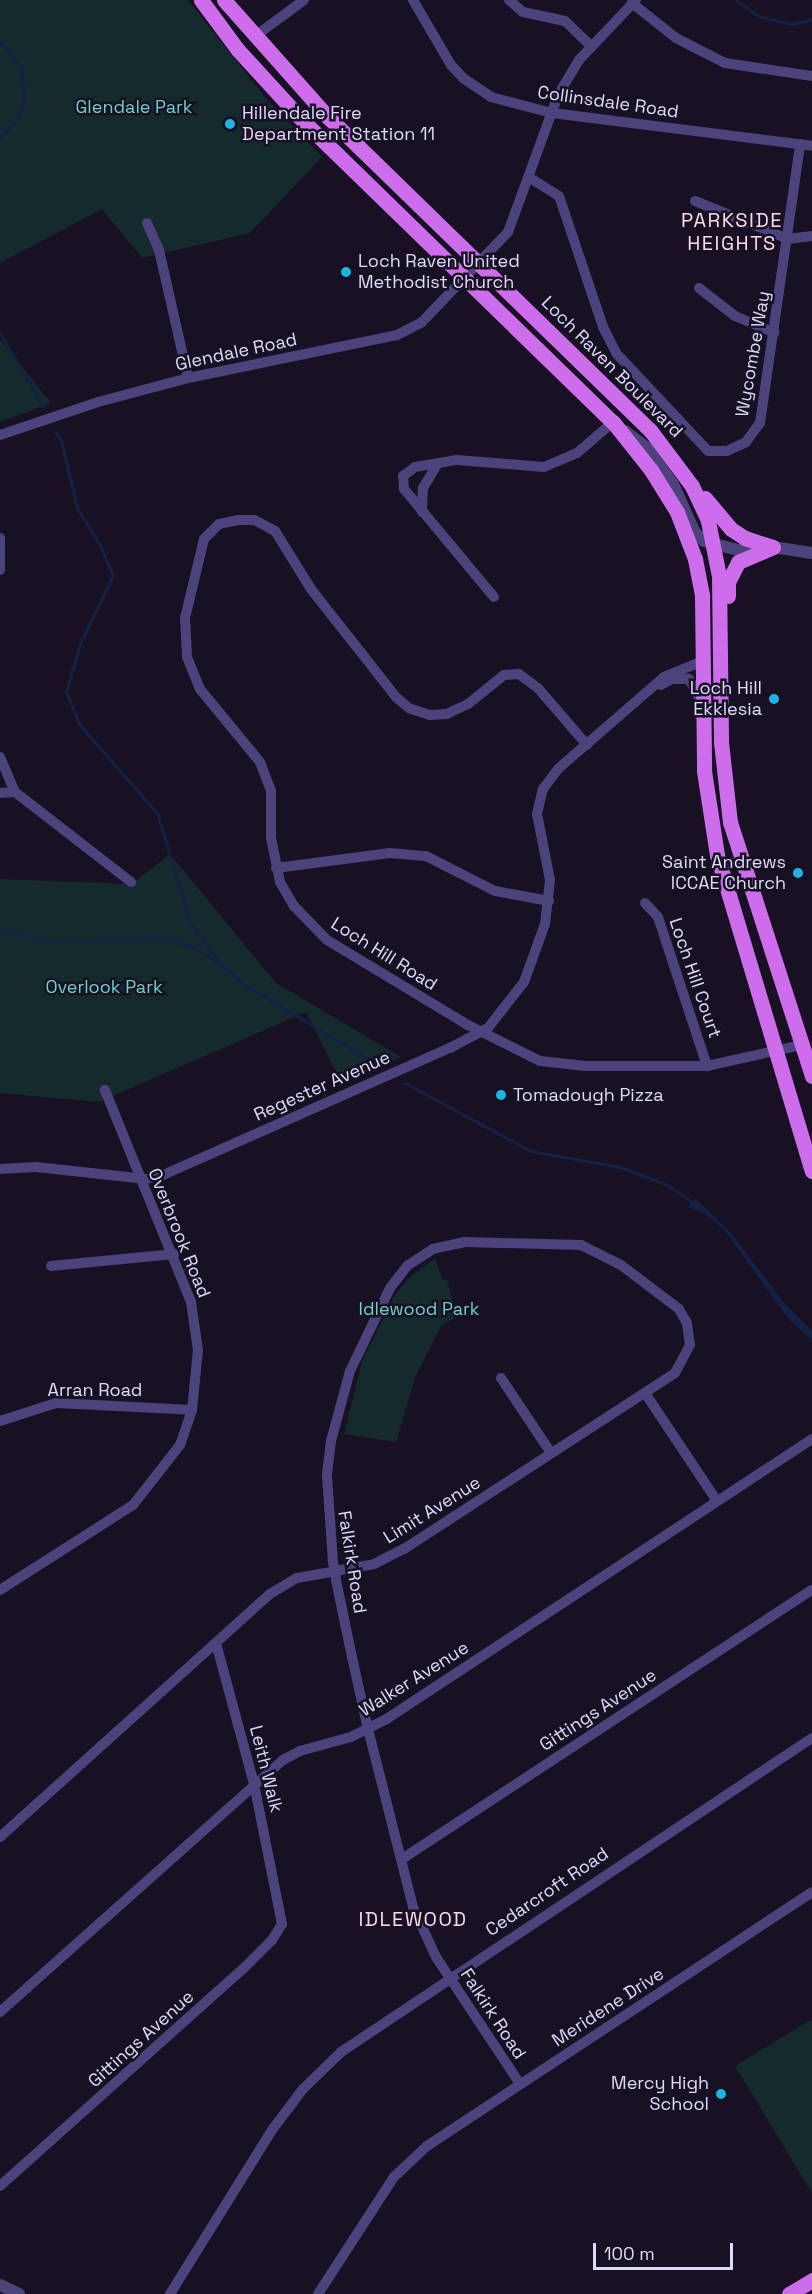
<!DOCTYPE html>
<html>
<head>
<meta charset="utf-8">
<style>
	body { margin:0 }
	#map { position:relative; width:812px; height:2294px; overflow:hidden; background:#171123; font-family:"Space Grotesk",sans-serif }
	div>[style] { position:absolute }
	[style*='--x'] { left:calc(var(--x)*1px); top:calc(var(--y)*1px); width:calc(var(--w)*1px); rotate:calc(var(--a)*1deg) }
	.green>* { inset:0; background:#152a2c }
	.water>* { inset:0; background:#142044 }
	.stream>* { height:3px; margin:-1.5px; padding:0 1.5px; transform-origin:1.5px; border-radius:1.5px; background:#142044 }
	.minor>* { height:10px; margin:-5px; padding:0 5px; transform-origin:5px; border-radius:5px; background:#4c427c }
	.tertiary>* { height:12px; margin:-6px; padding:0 6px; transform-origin:6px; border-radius:6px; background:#4c427c }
	.primary>* { height:15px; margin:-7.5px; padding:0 7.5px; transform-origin:7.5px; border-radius:7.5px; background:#ce6dec }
	.dots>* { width:16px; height:16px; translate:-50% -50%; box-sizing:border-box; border:3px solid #171123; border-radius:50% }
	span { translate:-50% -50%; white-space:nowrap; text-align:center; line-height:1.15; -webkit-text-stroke:5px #171123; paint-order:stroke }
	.street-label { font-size:18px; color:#e0d8fa }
	.park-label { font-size:18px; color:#6dd1c5 }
	.poi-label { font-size:18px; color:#e0d8fa }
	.left { translate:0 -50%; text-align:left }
	.right { translate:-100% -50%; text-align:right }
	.neighbourhood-label { font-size:20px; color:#fadaea; letter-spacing:1.5px }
	.scale { position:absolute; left:593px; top:2243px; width:140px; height:27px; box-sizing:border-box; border:3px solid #e0d8fa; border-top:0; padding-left:8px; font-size:18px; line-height:21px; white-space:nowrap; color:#e0d8fa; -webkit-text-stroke:4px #171123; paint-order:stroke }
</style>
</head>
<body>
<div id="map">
	<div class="green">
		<i style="clip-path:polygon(0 0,188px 0,269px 102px,322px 157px,250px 233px,142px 258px,102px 209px,0 263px)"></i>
		<i style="clip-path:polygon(0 339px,51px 403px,0 422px)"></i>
		<i style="clip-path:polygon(170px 854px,276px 983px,401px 1057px,342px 1084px,306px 1012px,99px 1102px,0 1093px,0 879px,132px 884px)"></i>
		<i style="clip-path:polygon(435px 1259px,443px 1280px,447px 1280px,457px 1317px,441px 1326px,416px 1375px,396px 1442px,344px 1434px,362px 1361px,394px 1296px,411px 1276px)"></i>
		<i style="clip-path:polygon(812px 2019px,812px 2193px,735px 2066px)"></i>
	</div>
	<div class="water">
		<i style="clip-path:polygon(695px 1198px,731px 1233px,785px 1304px,812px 1331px,812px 1340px,790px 1321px,725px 1231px,705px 1214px,688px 1207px)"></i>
	</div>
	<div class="stream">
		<i style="--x:736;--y:0;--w:28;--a:35"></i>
		<i style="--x:759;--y:16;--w:34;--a:14"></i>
		<i style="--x:792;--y:24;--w:21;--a:-14"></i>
		<i style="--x:0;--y:42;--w:33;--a:50"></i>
		<i style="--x:21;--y:67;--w:36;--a:85"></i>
		<i style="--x:24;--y:103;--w:17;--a:114"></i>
		<i style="--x:17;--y:119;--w:25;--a:133"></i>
		<i style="--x:0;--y:333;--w:85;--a:59.5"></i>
		<i style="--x:55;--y:432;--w:10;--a:53"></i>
		<i style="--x:61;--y:440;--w:70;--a:76.8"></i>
		<i style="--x:77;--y:508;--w:44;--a:58.1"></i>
		<i style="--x:100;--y:545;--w:33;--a:67"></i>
		<i style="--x:113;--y:575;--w:76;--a:115.6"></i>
		<i style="--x:80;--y:644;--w:49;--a:106.6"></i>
		<i style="--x:66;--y:691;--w:35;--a:68"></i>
		<i style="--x:79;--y:724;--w:118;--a:48.8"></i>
		<i style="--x:157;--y:813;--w:114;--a:73.2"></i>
		<i style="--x:190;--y:922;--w:54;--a:54"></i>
		<i style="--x:0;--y:930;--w:52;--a:12.2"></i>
		<i style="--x:51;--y:941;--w:111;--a:-1.5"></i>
		<i style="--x:162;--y:938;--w:31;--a:15"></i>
		<i style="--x:192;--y:946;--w:30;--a:33"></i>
		<i style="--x:223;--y:966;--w:29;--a:41"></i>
		<i style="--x:245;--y:985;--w:155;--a:31"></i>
		<i style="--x:405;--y:1083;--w:143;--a:28.4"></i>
		<i style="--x:531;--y:1151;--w:90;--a:10.2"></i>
		<i style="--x:620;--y:1167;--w:48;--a:20.7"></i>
		<i style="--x:665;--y:1184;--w:35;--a:33"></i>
	</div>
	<div class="minor">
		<i style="--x:413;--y:0;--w:75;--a:59.7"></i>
		<i style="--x:451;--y:65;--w:18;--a:47"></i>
		<i style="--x:463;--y:78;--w:34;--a:34"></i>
		<i style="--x:491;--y:97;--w:63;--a:14.7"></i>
		<i style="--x:552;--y:113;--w:262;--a:7.2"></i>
		<i style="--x:509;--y:0;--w:18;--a:41"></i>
		<i style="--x:523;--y:12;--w:43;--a:12.1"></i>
		<i style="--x:565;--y:21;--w:37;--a:44"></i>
		<i style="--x:632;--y:3;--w:56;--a:38.5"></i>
		<i style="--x:676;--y:38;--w:55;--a:27"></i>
		<i style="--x:725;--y:63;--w:88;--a:8.5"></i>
		<i style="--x:254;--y:37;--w:62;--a:-36.5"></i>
		<i style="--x:530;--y:178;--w:34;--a:32"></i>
		<i style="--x:559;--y:196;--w:138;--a:71.4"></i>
		<i style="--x:603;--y:327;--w:29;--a:63"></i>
		<i style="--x:616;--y:353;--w:134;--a:46.8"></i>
		<i style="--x:708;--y:451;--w:19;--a:0"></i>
		<i style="--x:727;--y:451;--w:21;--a:-25"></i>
		<i style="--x:746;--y:442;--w:24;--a:-54"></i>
		<i style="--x:760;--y:423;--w:282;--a:-81.8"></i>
		<i style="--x:695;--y:201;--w:100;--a:22.2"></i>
		<i style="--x:788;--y:239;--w:24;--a:-7"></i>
		<i style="--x:147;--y:223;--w:30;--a:66"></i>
		<i style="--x:159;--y:250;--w:131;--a:77.2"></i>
		<i style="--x:699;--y:288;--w:46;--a:37.9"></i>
		<i style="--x:735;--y:316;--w:43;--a:23"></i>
		<i style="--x:0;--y:435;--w:103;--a:-18.6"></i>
		<i style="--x:98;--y:402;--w:93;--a:-14.9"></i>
		<i style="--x:188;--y:378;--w:213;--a:-11.6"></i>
		<i style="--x:397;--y:335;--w:28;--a:-27"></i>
		<i style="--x:422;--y:322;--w:124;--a:-46.3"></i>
		<i style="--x:508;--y:232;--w:146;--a:-69.9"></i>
		<i style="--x:558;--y:95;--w:41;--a:-59"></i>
		<i style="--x:579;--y:60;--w:83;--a:-46.5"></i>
		<i style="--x:422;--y:512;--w:24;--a:-88"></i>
		<i style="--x:423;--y:488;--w:26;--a:-59"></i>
		<i style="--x:0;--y:538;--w:32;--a:90"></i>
		<i style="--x:494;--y:597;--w:141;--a:-129.8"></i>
		<i style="--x:404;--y:489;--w:13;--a:-94"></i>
		<i style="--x:403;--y:476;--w:15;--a:-37"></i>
		<i style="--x:415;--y:467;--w:43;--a:-9.5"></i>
		<i style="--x:457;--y:460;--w:87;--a:4.6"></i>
		<i style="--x:544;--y:467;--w:36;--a:-23"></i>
		<i style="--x:577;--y:453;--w:48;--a:-40.7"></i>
		<i style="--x:661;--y:685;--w:13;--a:-29"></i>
		<i style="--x:672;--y:679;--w:17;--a:0"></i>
		<i style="--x:689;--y:679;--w:21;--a:62"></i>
		<i style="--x:587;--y:745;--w:75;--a:-130.7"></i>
		<i style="--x:538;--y:688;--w:24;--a:-144"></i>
		<i style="--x:519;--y:674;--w:15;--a:176"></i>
		<i style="--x:504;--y:675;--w:46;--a:141.1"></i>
		<i style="--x:468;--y:704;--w:23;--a:155"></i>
		<i style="--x:447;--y:714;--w:17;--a:177"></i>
		<i style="--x:430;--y:715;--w:22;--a:-162"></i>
		<i style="--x:409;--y:708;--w:17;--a:-140"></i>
		<i style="--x:396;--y:697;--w:137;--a:-128.2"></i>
		<i style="--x:311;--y:589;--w:68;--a:-121.8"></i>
		<i style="--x:275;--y:531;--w:24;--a:-152"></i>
		<i style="--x:254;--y:520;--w:15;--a:180"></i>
		<i style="--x:239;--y:520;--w:20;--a:169"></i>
		<i style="--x:219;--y:524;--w:21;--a:135"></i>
		<i style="--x:204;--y:539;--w:81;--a:103.5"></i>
		<i style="--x:185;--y:618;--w:39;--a:87"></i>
		<i style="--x:187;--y:657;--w:35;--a:68"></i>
		<i style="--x:200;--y:689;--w:94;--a:50.6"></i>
		<i style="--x:260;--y:762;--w:31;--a:69"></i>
		<i style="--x:271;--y:791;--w:47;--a:90"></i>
		<i style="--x:271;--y:838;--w:45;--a:78.4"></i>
		<i style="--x:280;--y:882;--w:28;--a:60"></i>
		<i style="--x:294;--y:906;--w:47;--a:45.9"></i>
		<i style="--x:327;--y:940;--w:165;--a:31.1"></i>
		<i style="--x:468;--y:1025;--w:80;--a:26.6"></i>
		<i style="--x:540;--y:1061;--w:46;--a:6.2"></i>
		<i style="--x:586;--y:1066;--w:121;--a:0"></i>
		<i style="--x:707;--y:1066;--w:96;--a:-12.6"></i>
		<i style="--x:0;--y:757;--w:38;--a:67"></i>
		<i style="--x:15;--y:792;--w:147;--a:37.8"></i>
		<i style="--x:0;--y:793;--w:15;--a:-4"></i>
		<i style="--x:276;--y:868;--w:115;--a:-7.5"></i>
		<i style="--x:390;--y:853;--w:36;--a:5"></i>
		<i style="--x:426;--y:856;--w:77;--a:26.9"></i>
		<i style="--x:495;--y:891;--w:55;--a:10.5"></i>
		<i style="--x:645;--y:903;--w:19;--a:47"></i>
		<i style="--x:658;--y:917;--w:157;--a:71.8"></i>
		<i style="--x:0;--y:1169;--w:36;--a:-3"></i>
		<i style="--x:36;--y:1167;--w:111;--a:6.2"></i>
		<i style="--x:146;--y:1179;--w:17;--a:-13"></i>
		<i style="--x:163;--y:1175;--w:314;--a:-23.9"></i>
		<i style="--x:450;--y:1048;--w:43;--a:-27.8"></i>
		<i style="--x:488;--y:1028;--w:58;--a:-52"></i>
		<i style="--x:524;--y:982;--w:62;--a:-70.1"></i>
		<i style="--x:545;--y:924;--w:44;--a:-83.5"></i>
		<i style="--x:550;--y:880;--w:67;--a:-101.1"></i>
		<i style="--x:537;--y:814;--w:26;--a:-77"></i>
		<i style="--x:543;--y:789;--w:26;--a:-53"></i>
		<i style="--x:559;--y:768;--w:139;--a:-40.9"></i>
		<i style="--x:664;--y:677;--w:42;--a:-22.3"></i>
		<i style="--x:51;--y:1266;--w:124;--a:-5.6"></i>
		<i style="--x:501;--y:1378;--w:90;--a:56.3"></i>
		<i style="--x:645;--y:1393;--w:130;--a:56.3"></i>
		<i style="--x:0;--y:1421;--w:59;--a:-17.8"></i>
		<i style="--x:56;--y:1403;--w:136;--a:2.9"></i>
		<i style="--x:0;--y:1590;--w:158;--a:-32.6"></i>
		<i style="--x:133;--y:1505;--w:76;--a:-51.9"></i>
		<i style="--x:180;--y:1445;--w:37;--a:-71"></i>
		<i style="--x:192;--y:1410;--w:60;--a:-84.3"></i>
		<i style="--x:198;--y:1350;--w:49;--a:-98.3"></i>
		<i style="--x:191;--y:1302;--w:229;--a:-112.1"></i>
		<i style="--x:0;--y:1837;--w:363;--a:-42"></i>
		<i style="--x:270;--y:1594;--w:31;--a:-31"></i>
		<i style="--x:297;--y:1578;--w:39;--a:-10"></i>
		<i style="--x:335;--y:1571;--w:40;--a:-10"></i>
		<i style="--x:374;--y:1564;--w:34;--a:-27"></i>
		<i style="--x:404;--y:1549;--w:323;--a:-33"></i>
		<i style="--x:675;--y:1373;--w:32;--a:-62"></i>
		<i style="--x:690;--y:1345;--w:22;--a:-98"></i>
		<i style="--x:687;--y:1323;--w:16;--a:-120"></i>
		<i style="--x:679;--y:1309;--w:73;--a:-142.8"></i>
		<i style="--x:621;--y:1265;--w:45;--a:-153.4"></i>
		<i style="--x:581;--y:1245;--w:116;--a:-178.5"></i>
		<i style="--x:465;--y:1242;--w:33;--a:168"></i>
		<i style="--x:433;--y:1249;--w:30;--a:147"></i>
		<i style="--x:408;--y:1265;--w:29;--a:128"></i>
		<i style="--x:390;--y:1288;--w:92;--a:115.7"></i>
		<i style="--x:350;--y:1371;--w:73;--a:105.2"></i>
		<i style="--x:331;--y:1441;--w:35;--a:97"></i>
		<i style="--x:327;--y:1476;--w:86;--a:86"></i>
		<i style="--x:333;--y:1562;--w:9;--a:77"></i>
		<i style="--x:335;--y:1571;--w:9;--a:84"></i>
		<i style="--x:336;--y:1580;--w:79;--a:78.3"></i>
		<i style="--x:352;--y:1657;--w:74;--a:77.5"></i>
		<i style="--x:368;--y:1729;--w:184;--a:75.8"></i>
		<i style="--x:413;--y:1907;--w:55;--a:65.3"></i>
		<i style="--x:436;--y:1957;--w:152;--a:56.5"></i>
		<i style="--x:402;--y:1859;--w:490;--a:-33.3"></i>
		<i style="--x:0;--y:2012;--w:379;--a:-41.7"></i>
		<i style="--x:283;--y:1760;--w:19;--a:-28"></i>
		<i style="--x:300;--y:1751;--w:53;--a:-15.4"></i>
		<i style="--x:351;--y:1737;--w:38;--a:-27"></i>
		<i style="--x:385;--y:1720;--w:511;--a:-33.35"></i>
		<i style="--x:0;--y:2186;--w:326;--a:-41.8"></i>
		<i style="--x:243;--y:1969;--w:41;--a:-45"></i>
		<i style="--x:272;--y:1940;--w:19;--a:-58"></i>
		<i style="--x:282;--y:1924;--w:143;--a:-101.3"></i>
		<i style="--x:254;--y:1784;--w:146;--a:-105.1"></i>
		<i style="--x:170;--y:2294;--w:193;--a:-58.1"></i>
		<i style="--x:272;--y:2130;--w:51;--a:-52.9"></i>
		<i style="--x:303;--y:2089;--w:53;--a:-44.2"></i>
		<i style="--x:341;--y:2052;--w:566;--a:-33.69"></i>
		<i style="--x:318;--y:2294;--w:140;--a:-57"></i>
		<i style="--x:394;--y:2177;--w:45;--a:-43.2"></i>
		<i style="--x:427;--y:2146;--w:461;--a:-33.4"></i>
	</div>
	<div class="tertiary">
		<i style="--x:625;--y:431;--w:28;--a:38"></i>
		<i style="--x:647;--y:448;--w:44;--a:54.2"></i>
		<i style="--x:673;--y:484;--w:54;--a:65.8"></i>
		<i style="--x:695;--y:533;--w:12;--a:42"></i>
		<i style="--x:704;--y:541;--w:35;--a:15"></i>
		<i style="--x:738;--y:550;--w:35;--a:-5"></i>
		<i style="--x:773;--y:547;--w:39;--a:9"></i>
		<i style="--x:0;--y:2285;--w:21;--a:25"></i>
	</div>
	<div class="primary">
		<i style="--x:201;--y:0;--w:62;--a:53.5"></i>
		<i style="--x:238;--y:50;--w:99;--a:47.5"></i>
		<i style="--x:305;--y:123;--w:429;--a:44.2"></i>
		<i style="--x:613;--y:422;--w:61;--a:51.6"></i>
		<i style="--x:651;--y:470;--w:49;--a:58.2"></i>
		<i style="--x:677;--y:512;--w:50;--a:69"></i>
		<i style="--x:695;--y:559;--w:38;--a:79"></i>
		<i style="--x:702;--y:596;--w:175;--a:89.3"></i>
		<i style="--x:704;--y:771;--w:85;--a:81.2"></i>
		<i style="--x:717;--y:855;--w:330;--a:73.3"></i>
		<i style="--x:224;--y:0;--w:157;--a:48.4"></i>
		<i style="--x:328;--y:117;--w:449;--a:44.2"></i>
		<i style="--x:650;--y:430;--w:70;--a:53.1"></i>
		<i style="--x:692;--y:486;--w:38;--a:65"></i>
		<i style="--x:708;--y:521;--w:56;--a:78.7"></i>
		<i style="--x:719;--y:576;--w:166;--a:89.3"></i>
		<i style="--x:721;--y:742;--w:81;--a:83.6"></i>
		<i style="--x:730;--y:822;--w:267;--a:72.1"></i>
		<i style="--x:705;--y:498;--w:40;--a:50"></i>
		<i style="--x:731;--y:529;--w:17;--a:33"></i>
		<i style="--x:745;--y:538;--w:29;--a:18"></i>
		<i style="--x:728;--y:596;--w:14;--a:-90"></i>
		<i style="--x:728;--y:582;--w:22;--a:-63"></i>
		<i style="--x:738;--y:562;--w:38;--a:-23"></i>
		<i style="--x:789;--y:2294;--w:27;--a:-31"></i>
	</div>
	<div class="dots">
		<i style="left:230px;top:124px;background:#1db4e1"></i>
		<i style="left:346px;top:272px;background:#1db4e1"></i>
		<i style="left:774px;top:699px;background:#1db4e1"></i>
		<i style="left:798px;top:873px;background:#1db4e1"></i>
		<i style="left:501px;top:1095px;background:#1db4e1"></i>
		<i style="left:721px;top:2094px;background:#1db4e1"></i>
	</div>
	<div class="street-label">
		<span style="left:608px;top:102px;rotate:8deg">Collinsdale Road</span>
		<span style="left:236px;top:352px;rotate:-12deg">Glendale Road</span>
		<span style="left:753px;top:354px;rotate:-80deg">Wycombe Way</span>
		<span style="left:612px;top:367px;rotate:45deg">Loch Raven Boulevard</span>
		<span style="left:384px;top:954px;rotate:32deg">Loch Hill Road</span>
		<span style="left:695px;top:978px;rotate:71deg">Loch Hill Court</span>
		<span style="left:322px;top:1086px;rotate:-24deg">Regester Avenue</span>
		<span style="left:179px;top:1233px;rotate:68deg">Overbrook Road</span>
		<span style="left:95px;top:1390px">Arran Road</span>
		<span style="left:432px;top:1510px;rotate:-32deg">Limit Avenue</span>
		<span style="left:352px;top:1562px;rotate:81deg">Falkirk Road</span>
		<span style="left:414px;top:1679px;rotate:-32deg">Walker Avenue</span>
		<span style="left:598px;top:1710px;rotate:-33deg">Gittings Avenue</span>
		<span style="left:266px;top:1769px;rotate:76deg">Leith Walk</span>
		<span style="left:547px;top:1892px;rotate:-34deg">Cedarcroft Road</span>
		<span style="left:608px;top:2007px;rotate:-33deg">Meridene Drive</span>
		<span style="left:493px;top:2014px;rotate:57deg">Falkirk Road</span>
		<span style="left:141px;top:2039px;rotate:-42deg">Gittings Avenue</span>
	</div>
	<div class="park-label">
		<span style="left:134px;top:107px">Glendale Park</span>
		<span style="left:104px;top:987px">Overlook Park</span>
		<span style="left:419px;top:1309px">Idlewood Park</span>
	</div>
	<div class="poi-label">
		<span class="left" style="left:242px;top:124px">Hillendale Fire<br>Department Station 11</span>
		<span class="left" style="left:358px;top:272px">Loch Raven United<br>Methodist Church</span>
		<span class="right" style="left:762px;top:699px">Loch Hill<br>Ekklesia</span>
		<span class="right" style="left:786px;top:873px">Saint Andrews<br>ICCAE Church</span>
		<span class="left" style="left:513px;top:1095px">Tomadough Pizza</span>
		<span class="right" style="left:709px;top:2094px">Mercy High<br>School</span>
	</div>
	<div class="neighbourhood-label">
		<span style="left:732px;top:232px">PARKSIDE<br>HEIGHTS</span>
		<span style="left:413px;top:1919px">IDLEWOOD</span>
	</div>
	<div class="scale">100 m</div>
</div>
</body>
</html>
